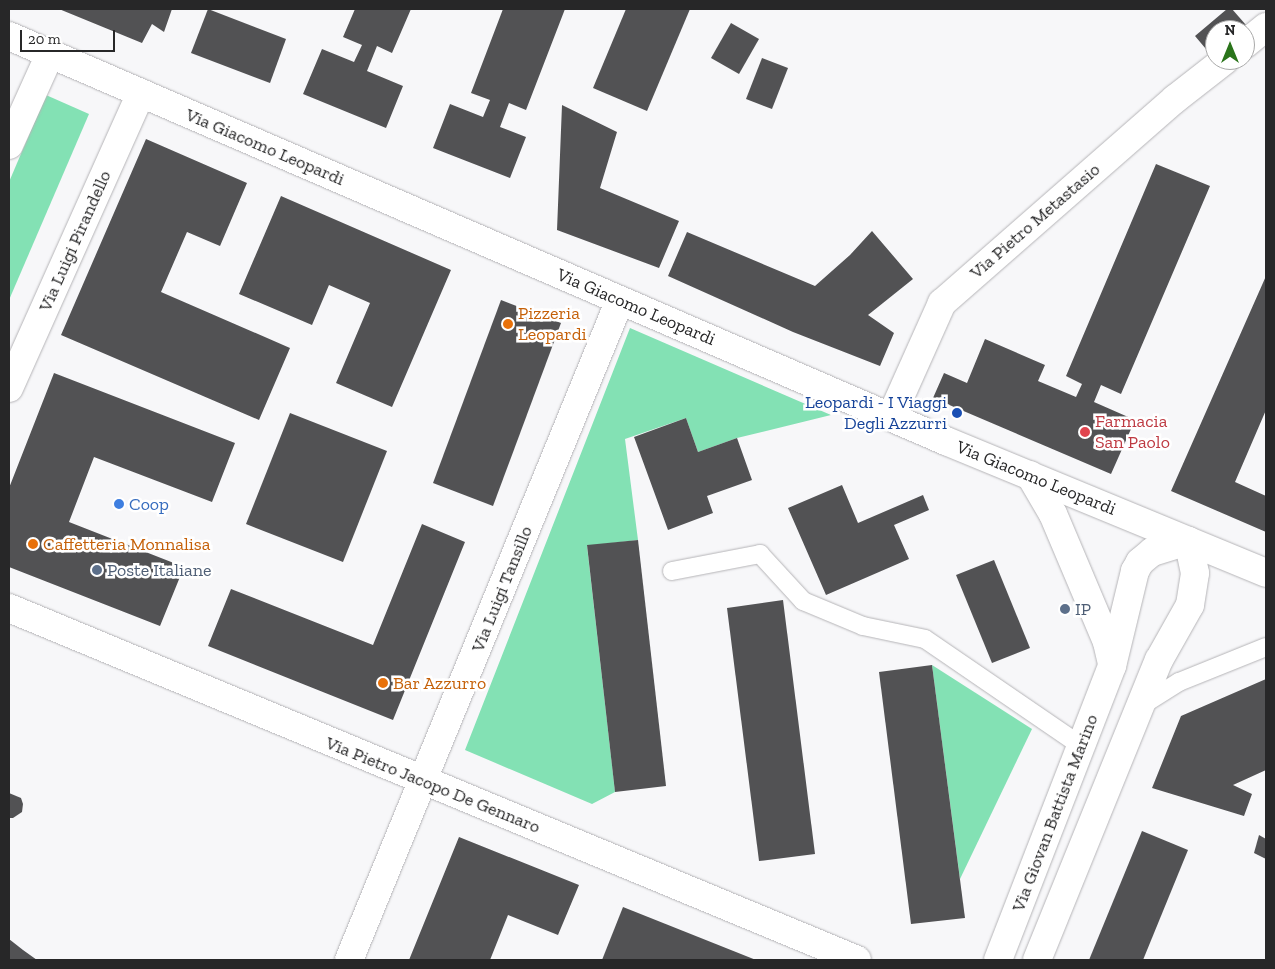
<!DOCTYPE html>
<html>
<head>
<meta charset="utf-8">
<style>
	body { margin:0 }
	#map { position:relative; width:1275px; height:969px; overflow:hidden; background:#f7f7f9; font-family:"Zilla Slab",serif }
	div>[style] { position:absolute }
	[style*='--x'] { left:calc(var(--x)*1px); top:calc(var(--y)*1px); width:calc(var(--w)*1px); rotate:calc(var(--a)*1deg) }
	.green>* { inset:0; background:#83e1b4 }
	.building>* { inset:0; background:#525254 }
	.roads { filter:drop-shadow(0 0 1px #b5b4b7) drop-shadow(0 0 1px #b5b4b7) }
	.lane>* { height:18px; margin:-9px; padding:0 9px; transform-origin:9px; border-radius:9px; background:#fff }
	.street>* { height:28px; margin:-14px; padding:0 14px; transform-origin:14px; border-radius:14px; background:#fff }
	.secondary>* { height:28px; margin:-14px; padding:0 14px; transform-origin:14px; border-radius:14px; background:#fff }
	.dots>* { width:14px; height:14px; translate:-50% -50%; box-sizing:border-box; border:2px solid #fff; border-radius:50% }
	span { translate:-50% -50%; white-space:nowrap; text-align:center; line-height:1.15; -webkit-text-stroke:5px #fff; paint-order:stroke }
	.street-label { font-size:18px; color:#272728 }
	.food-label { font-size:18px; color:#c56008 }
	.left { translate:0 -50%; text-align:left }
	.transit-label { font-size:18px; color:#164399 }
	.right { translate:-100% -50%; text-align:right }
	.health-label { font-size:18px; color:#be3a42 }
	.shop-label { font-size:18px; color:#366cbe }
	.service-label { font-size:18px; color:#4e5e75 }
	.frame { position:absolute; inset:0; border:10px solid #272728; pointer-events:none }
	.north { position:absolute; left:1205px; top:20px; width:50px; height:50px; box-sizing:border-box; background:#fff; border:1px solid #a9a9a9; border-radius:50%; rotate:0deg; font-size:14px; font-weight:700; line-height:20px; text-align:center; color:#272728 }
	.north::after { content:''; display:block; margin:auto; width:18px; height:22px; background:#2a741a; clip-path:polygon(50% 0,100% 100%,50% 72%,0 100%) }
	.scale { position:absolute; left:20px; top:30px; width:95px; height:22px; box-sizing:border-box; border:2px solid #272728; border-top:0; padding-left:6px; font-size:15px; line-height:18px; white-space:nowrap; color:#272728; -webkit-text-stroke:4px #fff; paint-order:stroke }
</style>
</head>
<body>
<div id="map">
	<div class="green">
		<i style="clip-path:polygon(46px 95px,89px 114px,9px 300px,9px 182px)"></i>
		<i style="clip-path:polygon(630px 328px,831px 415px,737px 438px,698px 452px,686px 418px,625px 439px,638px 540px,587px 546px,615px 792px,592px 804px,465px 750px)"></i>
		<i style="clip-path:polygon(932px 665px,1032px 729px,960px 879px)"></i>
	</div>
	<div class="building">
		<i style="clip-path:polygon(59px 9px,172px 9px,164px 32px,152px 24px,142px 43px)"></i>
		<i style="clip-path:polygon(208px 9px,286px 39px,270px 83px,191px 53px)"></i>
		<i style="clip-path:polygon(355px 9px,411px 9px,392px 53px,377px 46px,367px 71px,403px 86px,386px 128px,303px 94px,322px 49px,354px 62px,362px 45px,343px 37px)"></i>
		<i style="clip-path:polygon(503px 9px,565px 9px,526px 110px,509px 103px,500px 127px,526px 137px,510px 178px,433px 148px,450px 104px,483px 117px,490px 100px,471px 93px)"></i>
		<i style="clip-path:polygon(626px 9px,690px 9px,647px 111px,593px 88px)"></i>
		<i style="clip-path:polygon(1227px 9px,1232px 9px,1246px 25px,1240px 30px,1215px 30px,1215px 51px,1211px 55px,1195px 36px)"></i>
		<i style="clip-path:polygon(731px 23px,759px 39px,739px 74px,711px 58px)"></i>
		<i style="clip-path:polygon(762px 58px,788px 68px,772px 109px,746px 99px)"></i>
		<i style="clip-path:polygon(562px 105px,617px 132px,600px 188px,679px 221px,659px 268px,557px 230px)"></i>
		<i style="clip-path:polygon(146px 139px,247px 183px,220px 246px,187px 232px,161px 292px,290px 348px,259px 420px,61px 335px)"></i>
		<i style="clip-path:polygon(1156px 164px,1210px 186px,1121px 394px,1101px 385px,1094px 402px,1135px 420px,1111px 474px,933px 398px,944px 373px,967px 383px,985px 339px,1045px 365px,1038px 381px,1076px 397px,1082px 384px,1066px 376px)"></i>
		<i style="clip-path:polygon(281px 196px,451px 270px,392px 407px,336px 383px,370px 303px,329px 285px,312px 325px,239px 294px)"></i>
		<i style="clip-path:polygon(872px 231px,913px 279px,868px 315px,894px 333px,880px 366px,793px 332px,668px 276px,687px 232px,815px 286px,850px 255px)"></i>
		<i style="clip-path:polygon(1266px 276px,1266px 410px,1235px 482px,1266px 496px,1266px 532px,1171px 491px)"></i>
		<i style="clip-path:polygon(501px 300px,561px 323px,493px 506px,433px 483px)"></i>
		<i style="clip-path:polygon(54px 373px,235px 443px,212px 502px,94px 457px,69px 522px,184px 567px,160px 626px,9px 567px,9px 488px)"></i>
		<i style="clip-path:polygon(290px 413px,387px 451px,343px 562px,246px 524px)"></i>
		<i style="clip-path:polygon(686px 418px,698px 452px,737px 438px,752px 480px,707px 496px,713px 513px,668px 530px,634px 437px)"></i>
		<i style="clip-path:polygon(842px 485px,858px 523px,923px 495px,929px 510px,894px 525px,909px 559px,826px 595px,788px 508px)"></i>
		<i style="clip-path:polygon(422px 524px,465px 542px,393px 720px,208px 646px,231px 589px,373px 645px)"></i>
		<i style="clip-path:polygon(638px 540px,666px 786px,615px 792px,587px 545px)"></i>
		<i style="clip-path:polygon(994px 560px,1030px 648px,992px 663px,956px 575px)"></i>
		<i style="clip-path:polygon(783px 600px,815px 854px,759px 861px,727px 608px)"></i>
		<i style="clip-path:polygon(932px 665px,965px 918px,911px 924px,879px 672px)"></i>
		<i style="clip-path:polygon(1266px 679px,1266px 770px,1233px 785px,1252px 794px,1244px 816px,1152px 788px,1181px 716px)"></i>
		<i style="clip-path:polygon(9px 793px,21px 798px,23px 804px,22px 812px,13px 818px,9px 818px)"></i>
		<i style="clip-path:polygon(1142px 831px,1188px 850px,1143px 960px,1089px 960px)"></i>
		<i style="clip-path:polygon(1259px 835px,1266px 839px,1266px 859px,1254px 853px)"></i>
		<i style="clip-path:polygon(459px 837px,579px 885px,558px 935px,508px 915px,490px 960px,409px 960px)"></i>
		<i style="clip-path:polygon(623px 907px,756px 960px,602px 960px)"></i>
		<i style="clip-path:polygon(9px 939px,23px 950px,37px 960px,9px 960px)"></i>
	</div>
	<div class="roads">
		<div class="lane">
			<i style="--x:672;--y:571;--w:90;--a:-10.9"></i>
			<i style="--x:760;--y:554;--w:64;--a:47.5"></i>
			<i style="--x:803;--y:601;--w:65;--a:22.6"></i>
			<i style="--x:863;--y:626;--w:63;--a:11.8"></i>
			<i style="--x:925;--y:639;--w:189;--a:34.4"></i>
			<i style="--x:1141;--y:706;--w:45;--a:-32.3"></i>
			<i style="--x:1179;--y:682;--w:94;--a:-21.9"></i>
		</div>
		<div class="street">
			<i style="--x:1245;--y:44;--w:27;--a:-39"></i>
			<i style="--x:9;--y:145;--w:100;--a:-65.7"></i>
			<i style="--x:9;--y:388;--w:323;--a:-65.9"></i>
			<i style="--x:891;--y:417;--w:125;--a:-65.9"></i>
			<i style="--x:942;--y:303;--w:310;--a:-41.2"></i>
			<i style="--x:1175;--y:99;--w:63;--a:-38"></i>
			<i style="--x:349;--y:960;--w:713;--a:-67.68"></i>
		</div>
		<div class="secondary">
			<i style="--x:9;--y:36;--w:1021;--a:23.38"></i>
			<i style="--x:946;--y:441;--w:346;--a:22.4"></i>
			<i style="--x:1030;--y:475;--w:45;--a:59.5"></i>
			<i style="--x:1053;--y:514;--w:139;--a:67.1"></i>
			<i style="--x:1107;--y:642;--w:23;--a:77"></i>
			<i style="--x:9;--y:608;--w:918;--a:22.54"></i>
			<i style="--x:998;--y:960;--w:315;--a:-68.8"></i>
			<i style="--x:1112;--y:666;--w:98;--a:-76.4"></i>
			<i style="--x:1135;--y:571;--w:10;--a:-61"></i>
			<i style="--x:1140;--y:562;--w:16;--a:-40"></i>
			<i style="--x:1152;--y:552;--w:38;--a:-17"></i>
			<i style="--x:1037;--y:960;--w:324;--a:-67.9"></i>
			<i style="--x:1159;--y:660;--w:63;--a:-60.6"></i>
			<i style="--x:1190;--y:605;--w:32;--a:-81"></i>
			<i style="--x:1195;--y:573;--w:33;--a:-102"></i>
		</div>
	</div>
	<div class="dots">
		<i style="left:508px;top:324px;background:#e8710a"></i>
		<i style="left:957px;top:413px;background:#1a4fb4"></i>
		<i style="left:1085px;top:432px;background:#e0444e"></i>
		<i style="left:119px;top:504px;background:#3f7fe0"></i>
		<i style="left:33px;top:544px;background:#e8710a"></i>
		<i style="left:97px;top:570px;background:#5c6f8a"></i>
		<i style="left:1065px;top:609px;background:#5c6f8a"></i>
		<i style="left:383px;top:683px;background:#e8710a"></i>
	</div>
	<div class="street-label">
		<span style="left:265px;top:147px;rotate:23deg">Via Giacomo Leopardi</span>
		<span style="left:1035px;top:221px;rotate:-41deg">Via Pietro Metastasio</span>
		<span style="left:75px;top:241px;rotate:-66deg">Via Luigi Pirandello</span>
		<span style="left:636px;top:307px;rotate:23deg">Via Giacomo Leopardi</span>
		<span style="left:1036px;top:478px;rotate:22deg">Via Giacomo Leopardi</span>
		<span style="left:502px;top:589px;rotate:-68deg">Via Luigi Tansillo</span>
		<span style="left:433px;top:785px;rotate:22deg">Via Pietro Jacopo De Gennaro</span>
		<span style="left:1055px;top:813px;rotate:-69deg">Via Giovan Battista Marino</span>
	</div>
	<div class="food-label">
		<span class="left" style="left:518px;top:324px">Pizzeria<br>Leopardi</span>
		<span class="left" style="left:43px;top:544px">Caffetteria Monnalisa</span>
		<span class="left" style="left:393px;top:683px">Bar Azzurro</span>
	</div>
	<div class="transit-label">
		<span class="right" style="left:947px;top:413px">Leopardi - I Viaggi<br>Degli Azzurri</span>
	</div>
	<div class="health-label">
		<span class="left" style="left:1095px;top:432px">Farmacia<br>San Paolo</span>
	</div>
	<div class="shop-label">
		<span class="left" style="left:129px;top:504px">Coop</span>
	</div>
	<div class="service-label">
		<span class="left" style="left:107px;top:570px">Poste Italiane</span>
		<span class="left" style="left:1075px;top:609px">IP</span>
	</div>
	<div class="frame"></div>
	<div class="north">N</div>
	<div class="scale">20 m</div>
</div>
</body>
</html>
